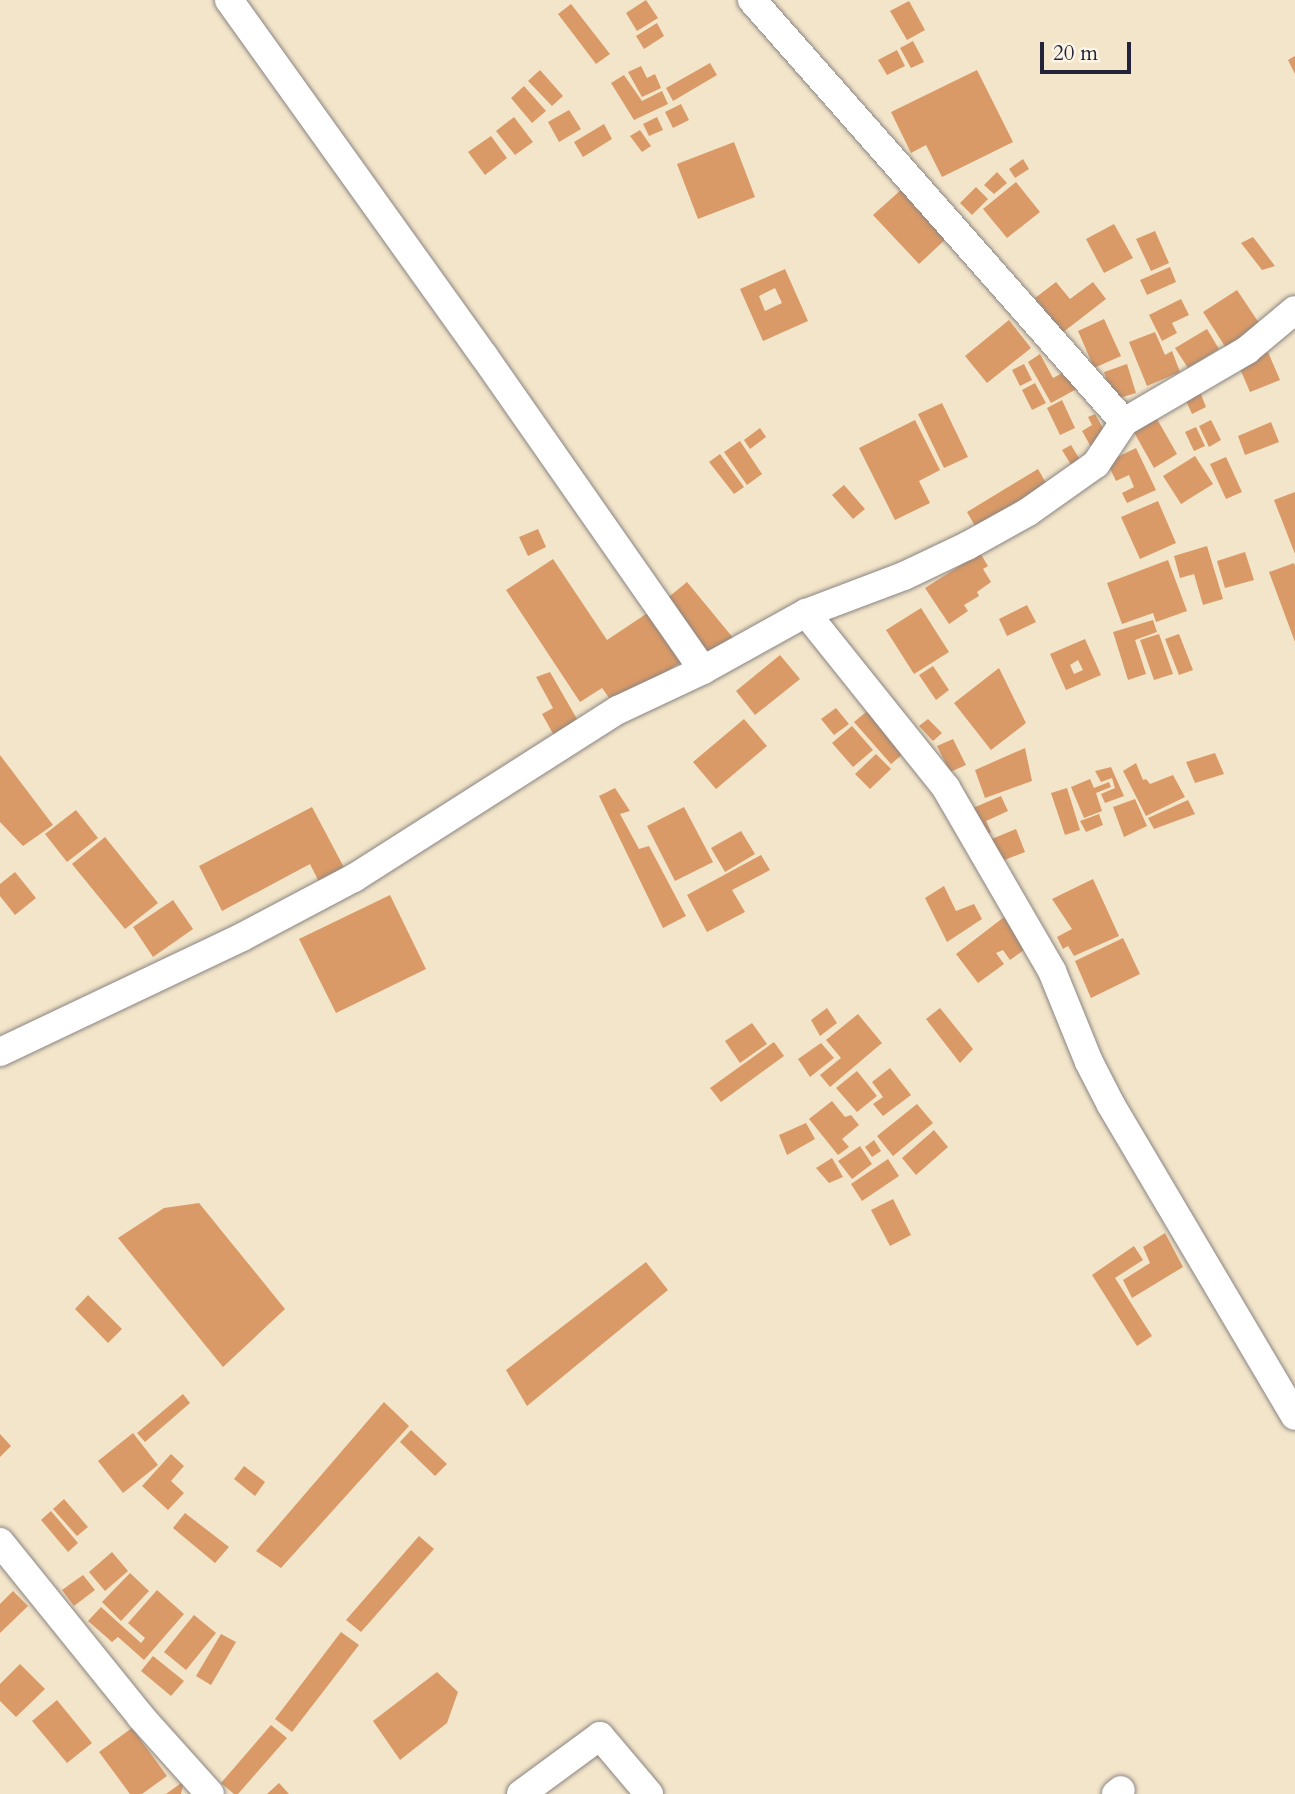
<!DOCTYPE html>
<html>
<head>
<meta charset="utf-8">
<style>
	body { margin:0 }
	#map { position:relative; width:1295px; height:1794px; overflow:hidden; background:#f3e5c9; font-family:Cardo,serif }
	div>[style] { position:absolute }
	[style*='--x'] { left:calc(var(--x)*1px); top:calc(var(--y)*1px); width:calc(var(--w)*1px); rotate:calc(var(--a)*1deg) }
	.building>* { inset:0; background:#da9a67 }
	.roads { filter:drop-shadow(0 0 2px #8a8482) drop-shadow(0 0 2px #8a8482) }
	.street>* { height:28px; margin:-14px; padding:0 14px; transform-origin:14px; border-radius:14px; background:#fff }
	span { translate:-50% -50%; white-space:nowrap; text-align:center; line-height:1.15; -webkit-text-stroke:6px #fcf5e5; paint-order:stroke }
	.scale { position:absolute; left:1040px; top:42px; width:91px; height:32px; box-sizing:border-box; border:4px solid #22223b; border-top:0; padding-left:9px; font-size:21px; line-height:24px; white-space:nowrap; color:#22223b; -webkit-text-stroke:5px #fcf5e5; paint-order:stroke }
</style>
</head>
<body>
<div id="map">
	<div class="building">
		<i style="clip-path:polygon(646px 0,658px 18px,637px 31px,626px 13px)"></i>
		<i style="clip-path:polygon(909px 1px,925px 30px,907px 40px,890px 11px)"></i>
		<i style="clip-path:polygon(571px 4px,610px 54px,596px 64px,558px 14px)"></i>
		<i style="clip-path:polygon(657px 23px,664px 36px,644px 49px,636px 36px)"></i>
		<i style="clip-path:polygon(913px 41px,924px 62px,911px 68px,900px 48px)"></i>
		<i style="clip-path:polygon(897px 50px,905px 66px,887px 75px,878px 60px)"></i>
		<i style="clip-path:polygon(1295px 56px,1295px 74px,1288px 60px)"></i>
		<i style="clip-path:polygon(710px 63px,717px 75px,673px 101px,666px 88px)"></i>
		<i style="clip-path:polygon(641px 66px,647px 78px,655px 74px,661px 88px,642px 97px,628px 72px)"></i>
		<i style="clip-path:polygon(540px 70px,563px 96px,552px 106px,528px 81px)"></i>
		<i style="clip-path:polygon(977px 70px,1013px 142px,942px 177px,926px 145px,911px 153px,891px 112px)"></i>
		<i style="clip-path:polygon(624px 75px,642px 101px,662px 91px,668px 104px,634px 120px,611px 83px)"></i>
		<i style="clip-path:polygon(524px 86px,546px 111px,532px 123px,511px 98px)"></i>
		<i style="clip-path:polygon(681px 104px,689px 120px,673px 128px,665px 112px)"></i>
		<i style="clip-path:polygon(569px 110px,581px 129px,559px 142px,548px 122px)"></i>
		<i style="clip-path:polygon(514px 117px,533px 142px,515px 155px,496px 131px)"></i>
		<i style="clip-path:polygon(657px 117px,663px 130px,649px 136px,643px 124px)"></i>
		<i style="clip-path:polygon(604px 124px,612px 139px,583px 157px,574px 142px)"></i>
		<i style="clip-path:polygon(640px 130px,651px 146px,642px 152px,630px 136px)"></i>
		<i style="clip-path:polygon(491px 136px,507px 158px,485px 175px,468px 152px)"></i>
		<i style="clip-path:polygon(734px 142px,755px 197px,698px 219px,677px 164px)"></i>
		<i style="clip-path:polygon(1023px 159px,1029px 169px,1015px 178px,1009px 169px)"></i>
		<i style="clip-path:polygon(997px 172px,1007px 183px,994px 194px,984px 185px)"></i>
		<i style="clip-path:polygon(1016px 182px,1040px 212px,1007px 238px,983px 209px)"></i>
		<i style="clip-path:polygon(976px 187px,988px 199px,972px 215px,960px 203px)"></i>
		<i style="clip-path:polygon(902px 189px,948px 237px,919px 264px,873px 215px)"></i>
		<i style="clip-path:polygon(1114px 224px,1133px 258px,1104px 273px,1086px 239px)"></i>
		<i style="clip-path:polygon(1155px 231px,1169px 263px,1151px 271px,1136px 239px)"></i>
		<i style="clip-path:polygon(1253px 237px,1275px 266px,1262px 270px,1241px 243px)"></i>
		<i style="clip-path:polygon(1170px 267px,1176px 282px,1147px 295px,1140px 280px)"></i>
		<i style="clip-path:polygon(evenodd,785px 269px,808px 321px,763px 341px,740px 289px,785px 269px,775px 288px,782px 303px,765px 311px,759px 296px,775px 288px)"></i>
		<i style="clip-path:polygon(1056px 282px,1070px 299px,1093px 282px,1106px 299px,1062px 333px,1035px 298px)"></i>
		<i style="clip-path:polygon(1237px 290px,1261px 326px,1226px 348px,1203px 312px)"></i>
		<i style="clip-path:polygon(1181px 299px,1189px 315px,1172px 323px,1177px 333px,1162px 341px,1149px 315px)"></i>
		<i style="clip-path:polygon(1104px 319px,1121px 356px,1094px 368px,1078px 331px)"></i>
		<i style="clip-path:polygon(1009px 320px,1031px 348px,987px 383px,965px 356px)"></i>
		<i style="clip-path:polygon(1207px 329px,1219px 349px,1188px 368px,1175px 348px)"></i>
		<i style="clip-path:polygon(1155px 332px,1165px 355px,1172px 351px,1180px 372px,1147px 386px,1129px 342px)"></i>
		<i style="clip-path:polygon(1268px 352px,1280px 380px,1250px 392px,1238px 364px)"></i>
		<i style="clip-path:polygon(1040px 354px,1053px 378px,1072px 368px,1082px 386px,1051px 403px,1028px 362px)"></i>
		<i style="clip-path:polygon(1024px 364px,1032px 380px,1020px 386px,1012px 370px)"></i>
		<i style="clip-path:polygon(1127px 364px,1136px 393px,1113px 400px,1104px 372px)"></i>
		<i style="clip-path:polygon(1035px 383px,1046px 403px,1032px 410px,1022px 390px)"></i>
		<i style="clip-path:polygon(1198px 387px,1206px 407px,1192px 414px,1183px 394px)"></i>
		<i style="clip-path:polygon(1062px 400px,1075px 428px,1060px 435px,1047px 408px)"></i>
		<i style="clip-path:polygon(942px 403px,968px 457px,944px 468px,918px 414px)"></i>
		<i style="clip-path:polygon(1153px 412px,1177px 454px,1154px 468px,1130px 425px)"></i>
		<i style="clip-path:polygon(1095px 414px,1108px 437px,1091px 447px,1082px 431px,1092px 425px,1088px 417px)"></i>
		<i style="clip-path:polygon(915px 420px,940px 470px,919px 481px,930px 503px,895px 520px,859px 448px)"></i>
		<i style="clip-path:polygon(1211px 420px,1221px 440px,1209px 447px,1199px 426px)"></i>
		<i style="clip-path:polygon(1271px 422px,1279px 442px,1245px 455px,1238px 436px)"></i>
		<i style="clip-path:polygon(1196px 427px,1205px 446px,1194px 451px,1185px 432px)"></i>
		<i style="clip-path:polygon(760px 428px,766px 437px,750px 449px,744px 440px)"></i>
		<i style="clip-path:polygon(740px 441px,762px 474px,747px 485px,724px 452px)"></i>
		<i style="clip-path:polygon(1071px 445px,1082px 463px,1073px 468px,1062px 450px)"></i>
		<i style="clip-path:polygon(1136px 448px,1156px 490px,1127px 503px,1122px 493px,1134px 487px,1129px 475px,1116px 481px,1107px 462px)"></i>
		<i style="clip-path:polygon(720px 454px,744px 487px,734px 494px,709px 462px)"></i>
		<i style="clip-path:polygon(1195px 456px,1213px 484px,1181px 504px,1163px 476px)"></i>
		<i style="clip-path:polygon(1226px 457px,1242px 492px,1226px 499px,1210px 464px)"></i>
		<i style="clip-path:polygon(1038px 469px,1050px 490px,979px 533px,967px 512px)"></i>
		<i style="clip-path:polygon(844px 485px,865px 509px,853px 519px,832px 495px)"></i>
		<i style="clip-path:polygon(1295px 492px,1295px 554px,1274px 500px)"></i>
		<i style="clip-path:polygon(1158px 501px,1176px 543px,1140px 559px,1121px 517px)"></i>
		<i style="clip-path:polygon(538px 529px,546px 547px,528px 556px,519px 537px)"></i>
		<i style="clip-path:polygon(1207px 546px,1223px 599px,1203px 605px,1194px 574px,1180px 578px,1174px 556px)"></i>
		<i style="clip-path:polygon(1245px 552px,1254px 580px,1225px 588px,1217px 561px)"></i>
		<i style="clip-path:polygon(980px 553px,988px 566px,983px 569px,991px 582px,977px 592px,979px 596px,964px 605px,968px 611px,949px 624px,925px 588px)"></i>
		<i style="clip-path:polygon(553px 559px,607px 640px,658px 606px,690px 656px,615px 706px,602px 688px,580px 702px,506px 590px)"></i>
		<i style="clip-path:polygon(1168px 560px,1187px 611px,1156px 622px,1153px 613px,1122px 624px,1107px 583px)"></i>
		<i style="clip-path:polygon(1294px 563px,1295px 566px,1295px 642px,1269px 572px)"></i>
		<i style="clip-path:polygon(687px 582px,734px 639px,706px 662px,659px 605px)"></i>
		<i style="clip-path:polygon(1027px 605px,1036px 622px,1007px 636px,999px 619px)"></i>
		<i style="clip-path:polygon(921px 608px,949px 652px,914px 674px,886px 630px)"></i>
		<i style="clip-path:polygon(1153px 620px,1157px 632px,1135px 640px,1146px 674px,1128px 680px,1113px 632px)"></i>
		<i style="clip-path:polygon(1159px 634px,1173px 674px,1154px 680px,1140px 640px)"></i>
		<i style="clip-path:polygon(1179px 634px,1193px 670px,1179px 675px,1165px 639px)"></i>
		<i style="clip-path:polygon(evenodd,1085px 639px,1101px 675px,1066px 690px,1050px 654px,1085px 639px,1078px 660px,1083px 670px,1074px 674px,1070px 665px,1078px 660px)"></i>
		<i style="clip-path:polygon(780px 655px,800px 679px,755px 715px,736px 691px)"></i>
		<i style="clip-path:polygon(933px 666px,949px 690px,936px 700px,919px 675px)"></i>
		<i style="clip-path:polygon(999px 668px,1026px 723px,991px 750px,954px 703px)"></i>
		<i style="clip-path:polygon(550px 672px,581px 726px,556px 739px,542px 714px,553px 708px,536px 677px)"></i>
		<i style="clip-path:polygon(872px 707px,909px 749px,891px 764px,854px 722px)"></i>
		<i style="clip-path:polygon(836px 708px,849px 724px,834px 735px,821px 719px)"></i>
		<i style="clip-path:polygon(744px 719px,767px 746px,716px 789px,693px 762px)"></i>
		<i style="clip-path:polygon(928px 719px,942px 733px,933px 741px,919px 726px)"></i>
		<i style="clip-path:polygon(852px 726px,873px 750px,853px 767px,832px 743px)"></i>
		<i style="clip-path:polygon(953px 739px,966px 765px,950px 772px,937px 746px)"></i>
		<i style="clip-path:polygon(1025px 748px,1032px 781px,985px 798px,975px 770px)"></i>
		<i style="clip-path:polygon(1215px 753px,1224px 774px,1195px 783px,1186px 762px)"></i>
		<i style="clip-path:polygon(876px 754px,891px 769px,870px 789px,855px 774px)"></i>
		<i style="clip-path:polygon(0 755px,53px 825px,23px 846px,0 822px)"></i>
		<i style="clip-path:polygon(1136px 763px,1143px 780px,1146px 779px,1150px 784px,1173px 775px,1185px 797px,1146px 816px,1123px 771px)"></i>
		<i style="clip-path:polygon(1111px 767px,1124px 796px,1105px 803px,1101px 794px,1115px 788px,1112px 778px,1101px 782px,1095px 771px)"></i>
		<i style="clip-path:polygon(1090px 779px,1094px 788px,1109px 782px,1111px 787px,1096px 793px,1102px 811px,1084px 818px,1071px 787px)"></i>
		<i style="clip-path:polygon(615px 788px,630px 811px,620px 814px,639px 849px,649px 846px,686px 916px,663px 928px,599px 796px)"></i>
		<i style="clip-path:polygon(1067px 788px,1080px 830px,1065px 835px,1051px 793px)"></i>
		<i style="clip-path:polygon(1001px 796px,1008px 811px,986px 821px,991px 832px,981px 840px,966px 811px)"></i>
		<i style="clip-path:polygon(1135px 799px,1147px 826px,1124px 837px,1113px 807px)"></i>
		<i style="clip-path:polygon(1188px 800px,1195px 814px,1154px 829px,1148px 818px)"></i>
		<i style="clip-path:polygon(312px 807px,348px 875px,322px 888px,310px 864px,222px 911px,199px 866px)"></i>
		<i style="clip-path:polygon(684px 807px,713px 862px,675px 881px,647px 826px)"></i>
		<i style="clip-path:polygon(76px 810px,98px 838px,67px 862px,45px 834px)"></i>
		<i style="clip-path:polygon(1099px 814px,1103px 825px,1086px 832px,1080px 821px)"></i>
		<i style="clip-path:polygon(1016px 829px,1025px 852px,999px 862px,987px 841px)"></i>
		<i style="clip-path:polygon(741px 831px,755px 854px,725px 872px,711px 848px)"></i>
		<i style="clip-path:polygon(105px 837px,158px 903px,125px 929px,72px 864px)"></i>
		<i style="clip-path:polygon(761px 855px,770px 870px,732px 890px,745px 912px,707px 932px,687px 895px)"></i>
		<i style="clip-path:polygon(15px 872px,36px 898px,15px 915px,0 896px,0 884px)"></i>
		<i style="clip-path:polygon(1093px 879px,1119px 936px,1074px 956px,1068px 946px,1063px 949px,1057px 937px,1072px 929px,1052px 899px)"></i>
		<i style="clip-path:polygon(944px 886px,956px 911px,974px 904px,982px 919px,947px 942px,925px 898px)"></i>
		<i style="clip-path:polygon(390px 895px,426px 969px,336px 1013px,299px 939px)"></i>
		<i style="clip-path:polygon(173px 900px,193px 929px,153px 957px,133px 927px)"></i>
		<i style="clip-path:polygon(1008px 914px,1028px 947px,1010px 960px,1003px 950px,996px 953px,1004px 964px,978px 983px,956px 954px)"></i>
		<i style="clip-path:polygon(1123px 938px,1140px 974px,1091px 998px,1075px 961px)"></i>
		<i style="clip-path:polygon(827px 1008px,837px 1023px,820px 1036px,811px 1020px)"></i>
		<i style="clip-path:polygon(940px 1008px,973px 1049px,960px 1063px,926px 1019px)"></i>
		<i style="clip-path:polygon(858px 1014px,882px 1043px,830px 1087px,820px 1075px,841px 1058px,826px 1040px)"></i>
		<i style="clip-path:polygon(752px 1023px,767px 1044px,740px 1063px,725px 1041px)"></i>
		<i style="clip-path:polygon(774px 1042px,784px 1056px,721px 1102px,710px 1088px)"></i>
		<i style="clip-path:polygon(821px 1043px,834px 1058px,810px 1077px,798px 1059px)"></i>
		<i style="clip-path:polygon(890px 1068px,911px 1095px,883px 1116px,873px 1104px,883px 1097px,872px 1082px)"></i>
		<i style="clip-path:polygon(857px 1071px,877px 1096px,857px 1112px,836px 1088px)"></i>
		<i style="clip-path:polygon(832px 1101px,845px 1117px,851px 1115px,859px 1125px,842px 1139px,849px 1147px,838px 1155px,809px 1119px)"></i>
		<i style="clip-path:polygon(917px 1104px,933px 1123px,893px 1156px,877px 1136px)"></i>
		<i style="clip-path:polygon(806px 1123px,815px 1139px,787px 1155px,779px 1135px)"></i>
		<i style="clip-path:polygon(934px 1130px,948px 1147px,916px 1175px,902px 1158px)"></i>
		<i style="clip-path:polygon(874px 1140px,881px 1151px,872px 1157px,865px 1147px)"></i>
		<i style="clip-path:polygon(860px 1146px,872px 1164px,852px 1179px,838px 1161px)"></i>
		<i style="clip-path:polygon(832px 1158px,843px 1177px,829px 1183px,816px 1168px)"></i>
		<i style="clip-path:polygon(888px 1159px,899px 1176px,862px 1201px,851px 1184px)"></i>
		<i style="clip-path:polygon(893px 1199px,911px 1235px,890px 1246px,871px 1210px)"></i>
		<i style="clip-path:polygon(199px 1203px,285px 1309px,223px 1367px,118px 1238px,164px 1208px)"></i>
		<i style="clip-path:polygon(1165px 1233px,1183px 1267px,1132px 1298px,1123px 1280px,1150px 1263px,1143px 1247px)"></i>
		<i style="clip-path:polygon(1134px 1246px,1143px 1260px,1115px 1278px,1152px 1336px,1137px 1346px,1092px 1275px)"></i>
		<i style="clip-path:polygon(646px 1262px,668px 1290px,527px 1406px,506px 1370px)"></i>
		<i style="clip-path:polygon(88px 1295px,122px 1329px,108px 1343px,75px 1309px)"></i>
		<i style="clip-path:polygon(183px 1394px,190px 1403px,145px 1442px,137px 1433px)"></i>
		<i style="clip-path:polygon(384px 1402px,409px 1426px,281px 1568px,256px 1551px)"></i>
		<i style="clip-path:polygon(411px 1430px,447px 1464px,435px 1476px,400px 1442px)"></i>
		<i style="clip-path:polygon(133px 1433px,158px 1465px,123px 1493px,98px 1461px)"></i>
		<i style="clip-path:polygon(0 1434px,11px 1446px,0 1457px)"></i>
		<i style="clip-path:polygon(171px 1454px,184px 1466px,171px 1481px,184px 1493px,168px 1510px,142px 1486px)"></i>
		<i style="clip-path:polygon(244px 1466px,265px 1482px,255px 1496px,234px 1479px)"></i>
		<i style="clip-path:polygon(64px 1499px,88px 1527px,77px 1536px,53px 1509px)"></i>
		<i style="clip-path:polygon(51px 1511px,78px 1543px,68px 1552px,41px 1520px)"></i>
		<i style="clip-path:polygon(185px 1513px,229px 1547px,215px 1563px,173px 1528px)"></i>
		<i style="clip-path:polygon(419px 1536px,434px 1549px,361px 1632px,346px 1620px)"></i>
		<i style="clip-path:polygon(112px 1552px,128px 1571px,105px 1591px,89px 1572px)"></i>
		<i style="clip-path:polygon(130px 1573px,149px 1591px,121px 1621px,102px 1602px)"></i>
		<i style="clip-path:polygon(83px 1575px,95px 1590px,74px 1606px,62px 1590px)"></i>
		<i style="clip-path:polygon(157px 1590px,184px 1614px,144px 1660px,118px 1637px,112px 1642px,88px 1621px,101px 1607px,141px 1643px,145px 1638px,128px 1623px)"></i>
		<i style="clip-path:polygon(13px 1591px,28px 1606px,0 1633px,0 1604px)"></i>
		<i style="clip-path:polygon(194px 1615px,216px 1633px,186px 1670px,164px 1652px)"></i>
		<i style="clip-path:polygon(341px 1632px,359px 1645px,292px 1732px,275px 1719px)"></i>
		<i style="clip-path:polygon(221px 1634px,236px 1642px,211px 1685px,196px 1676px)"></i>
		<i style="clip-path:polygon(153px 1656px,184px 1681px,171px 1696px,141px 1671px)"></i>
		<i style="clip-path:polygon(20px 1664px,45px 1689px,16px 1717px,0 1701px,0 1684px)"></i>
		<i style="clip-path:polygon(437px 1672px,458px 1692px,447px 1723px,400px 1760px,373px 1721px)"></i>
		<i style="clip-path:polygon(57px 1700px,92px 1743px,67px 1763px,32px 1721px)"></i>
		<i style="clip-path:polygon(271px 1725px,287px 1738px,238px 1794px,234px 1794px,221px 1783px)"></i>
		<i style="clip-path:polygon(132px 1728px,167px 1776px,142px 1794px,130px 1794px,99px 1752px)"></i>
		<i style="clip-path:polygon(184px 1781px,181px 1794px,166px 1794px)"></i>
		<i style="clip-path:polygon(279px 1783px,289px 1794px,267px 1794px)"></i>
	</div>
	<div class="roads">
		<div class="street">
			<i style="--x:229;--y:0;--w:438;--a:54.4"></i>
			<i style="--x:484;--y:356;--w:383;--a:55.1"></i>
			<i style="--x:752;--y:0;--w:563;--a:48.6"></i>
			<i style="--x:806;--y:613;--w:224;--a:51.3"></i>
			<i style="--x:946;--y:788;--w:211;--a:59.9"></i>
			<i style="--x:1052;--y:971;--w:98;--a:67.9"></i>
			<i style="--x:1089;--y:1062;--w:48;--a:62.9"></i>
			<i style="--x:1111;--y:1105;--w:361;--a:59.4"></i>
			<i style="--x:0;--y:1052;--w:268;--a:-25.4"></i>
			<i style="--x:242;--y:937;--w:127;--a:-27.8"></i>
			<i style="--x:354;--y:878;--w:313;--a:-32.5"></i>
			<i style="--x:618;--y:710;--w:94;--a:-25.2"></i>
			<i style="--x:703;--y:670;--w:118;--a:-29"></i>
			<i style="--x:806;--y:613;--w:105;--a:-20.7"></i>
			<i style="--x:904;--y:576;--w:70;--a:-25.5"></i>
			<i style="--x:967;--y:546;--w:70;--a:-29.1"></i>
			<i style="--x:1028;--y:512;--w:83;--a:-35.2"></i>
			<i style="--x:1096;--y:464;--w:50;--a:-56.3"></i>
			<i style="--x:1124;--y:422;--w:143;--a:-30.3"></i>
			<i style="--x:1247;--y:350;--w:62;--a:-39.8"></i>
			<i style="--x:0;--y:1542;--w:225;--a:51.1"></i>
			<i style="--x:141;--y:1717;--w:103;--a:48.1"></i>
			<i style="--x:521;--y:1794;--w:98;--a:-36.3"></i>
			<i style="--x:600;--y:1736;--w:76;--a:49.8"></i>
			<i style="--x:1116;--y:1794;--w:6;--a:-39"></i>
		</div>
	</div>
	<div class="scale">20 m</div>
</div>
</body>
</html>
